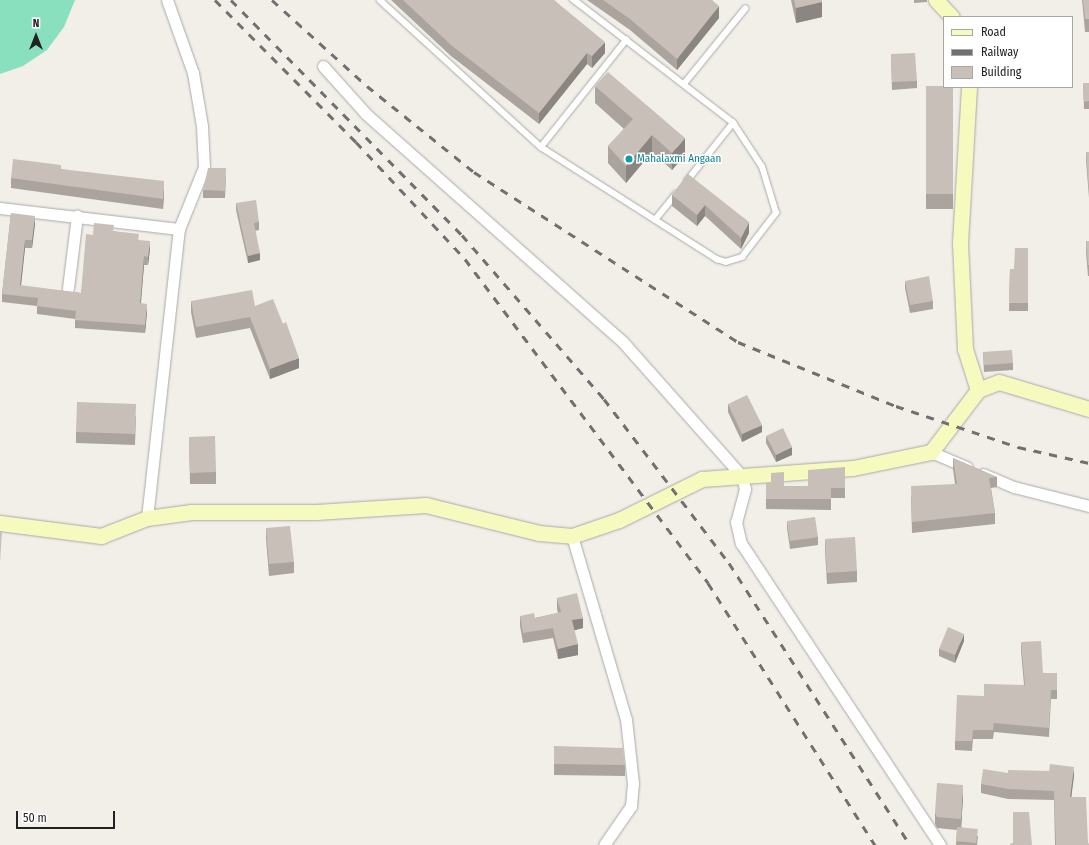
<!DOCTYPE html>
<html>
<head>
<meta charset="utf-8">
<style>
	body { margin:0 }
	#map { position:relative; width:1089px; height:845px; overflow:hidden; background:#f2efe9; font-family:"Fira Sans Condensed",sans-serif }
	div>[style] { position:absolute }
	[style*='--x'] { left:calc(var(--x)*1px); top:calc(var(--y)*1px); width:calc(var(--w)*1px); rotate:calc(var(--a)*1deg) }
	.pitch>* { inset:0; background:#88e0be }
	.roads { filter:drop-shadow(0 0 1px #a9a9a9) drop-shadow(0 0 1px #a9a9a9) }
	.lane>* { height:5.5px; margin:-2.75px; padding:0 2.75px; transform-origin:2.75px; border-radius:2.75px; background:#fff }
	.street>* { height:11px; margin:-5.5px; padding:0 5.5px; transform-origin:5.5px; border-radius:5.5px; background:#fff }
	.secondary>* { height:15px; margin:-7.5px; padding:0 7.5px; transform-origin:7.5px; border-radius:7.5px; background:#f7fabf }
	.rail>* { height:3px; margin-top:-1.5px; transform-origin:0; background:repeating-linear-gradient(90deg,#707070 0 8px,transparent 0 16px) }
	.wall>* { inset:0; background:#aba49e }
	.shaded-wall>* { inset:0; background:#8b8681 }
	.building>* { inset:0; background:#c7bfb8 }
	.dots>* { width:11px; height:11px; translate:-50% -50%; box-sizing:border-box; border:2px solid #fff; border-radius:50% }
	span { translate:-50% -50%; white-space:nowrap; text-align:center; line-height:1.15; -webkit-text-stroke:3px #fff; paint-order:stroke }
	.culture-label { font-size:11px; color:#0d838f }
	.left { translate:0 -50%; text-align:left }
	.legend { position:absolute; left:943px; top:16px; width:130px; height:72px; box-sizing:border-box; background:#fff; border:1px solid #a7a7a7; margin:0; padding:5px 7px; list-style:none; font-size:12px; color:#222 }
	.legend li { display:flex; align-items:center; gap:8px; height:20px }
	.legend b { width:20px; border:1px solid #a7a7a7 }
	.north { position:absolute; left:16px; top:16px; width:40px; height:40px; -webkit-text-stroke:3px #fff; paint-order:stroke; rotate:0deg; font-size:11px; font-weight:700; line-height:16px; text-align:center; color:#222 }
	.north::after { content:''; display:block; margin:auto; width:14px; height:18px; background:#222; clip-path:polygon(50% 0,100% 100%,50% 72%,0 100%) }
	.scale { position:absolute; left:16px; top:811px; width:99px; height:18px; box-sizing:border-box; border:2px solid #222; border-top:0; padding-left:5px; font-size:12px; line-height:14px; white-space:nowrap; color:#222; -webkit-text-stroke:3px #fff; paint-order:stroke }
</style>
</head>
<body>
<div id="map">
	<div class="pitch">
		<i style="clip-path:polygon(0 0,75px 0,64px 27px,47px 50px,23px 66px,0 74px)"></i>
	</div>
	<div class="roads">
		<div class="lane">
			<i style="--x:380;--y:0;--w:218;--a:42.4"></i>
			<i style="--x:541;--y:147;--w:209;--a:32.5"></i>
			<i style="--x:717;--y:259;--w:9;--a:18"></i>
			<i style="--x:726;--y:262;--w:17;--a:-17"></i>
			<i style="--x:742;--y:257;--w:56;--a:-52.3"></i>
			<i style="--x:776;--y:213;--w:48;--a:-106.9"></i>
			<i style="--x:762;--y:167;--w:53;--a:-123.4"></i>
			<i style="--x:733;--y:123;--w:202;--a:-142.4"></i>
			<i style="--x:684;--y:84;--w:97;--a:-50.9"></i>
			<i style="--x:541;--y:147;--w:137;--a:-51.5"></i>
			<i style="--x:687;--y:181;--w:74;--a:-51.6"></i>
			<i style="--x:655;--y:220;--w:33;--a:-51"></i>
		</div>
		<div class="street">
			<i style="--x:323;--y:66;--w:64;--a:48.1"></i>
			<i style="--x:366;--y:114;--w:342;--a:41.6"></i>
			<i style="--x:622;--y:341;--w:181;--a:48.4"></i>
			<i style="--x:742;--y:476;--w:13;--a:77"></i>
			<i style="--x:745;--y:489;--w:34;--a:105"></i>
			<i style="--x:736;--y:522;--w:22;--a:77"></i>
			<i style="--x:741;--y:543;--w:362;--a:56.6"></i>
			<i style="--x:0;--y:208;--w:180;--a:6.7"></i>
			<i style="--x:68;--y:288;--w:73;--a:-82.9"></i>
			<i style="--x:931;--y:452;--w:39;--a:23"></i>
			<i style="--x:983;--y:474;--w:34;--a:23"></i>
			<i style="--x:1014;--y:487;--w:77;--a:14.2"></i>
			<i style="--x:147;--y:518;--w:291;--a:-83.7"></i>
			<i style="--x:179;--y:229;--w:67;--a:-68"></i>
			<i style="--x:204;--y:167;--w:41;--a:-92.8"></i>
			<i style="--x:202;--y:126;--w:54;--a:-99.6"></i>
			<i style="--x:193;--y:73;--w:77;--a:-109.6"></i>
			<i style="--x:572;--y:536;--w:191;--a:73.6"></i>
			<i style="--x:626;--y:719;--w:64;--a:83.8"></i>
			<i style="--x:633;--y:783;--w:23;--a:95"></i>
			<i style="--x:631;--y:806;--w:47;--a:124.7"></i>
		</div>
		<div class="secondary">
			<i style="--x:936;--y:0;--w:23;--a:47"></i>
			<i style="--x:969;--y:87;--w:156;--a:93.3"></i>
			<i style="--x:960;--y:243;--w:106;--a:87.3"></i>
			<i style="--x:965;--y:349;--w:43;--a:72.4"></i>
			<i style="--x:0;--y:523;--w:102;--a:7.3"></i>
			<i style="--x:101;--y:536;--w:49;--a:-21.4"></i>
			<i style="--x:147;--y:518;--w:45;--a:-7.6"></i>
			<i style="--x:192;--y:512;--w:124;--a:0"></i>
			<i style="--x:316;--y:512;--w:110;--a:-3.6"></i>
			<i style="--x:426;--y:505;--w:116;--a:13.9"></i>
			<i style="--x:539;--y:533;--w:33;--a:5"></i>
			<i style="--x:572;--y:536;--w:50;--a:-18.8"></i>
			<i style="--x:619;--y:520;--w:93;--a:-26.3"></i>
			<i style="--x:702;--y:479;--w:151;--a:-4.2"></i>
			<i style="--x:853;--y:468;--w:80;--a:-11.6"></i>
			<i style="--x:931;--y:452;--w:78;--a:-52.8"></i>
			<i style="--x:978;--y:390;--w:22;--a:-21"></i>
			<i style="--x:999;--y:382;--w:94;--a:16.7"></i>
		</div>
	</div>
	<div class="rail">
		<i style="--x:215;--y:0;--w:200;--a:45.2"></i>
		<i style="--x:356;--y:142;--w:160;--a:47"></i>
		<i style="--x:465;--y:259;--w:405;--a:53.1"></i>
		<i style="--x:708;--y:583;--w:311;--a:57.5"></i>
		<i style="--x:231;--y:0;--w:330;--a:45.5"></i>
		<i style="--x:462;--y:235;--w:217;--a:49.1"></i>
		<i style="--x:604;--y:399;--w:206;--a:52.7"></i>
		<i style="--x:729;--y:563;--w:335;--a:57.3"></i>
		<i style="--x:272;--y:0;--w:128;--a:42.2"></i>
		<i style="--x:367;--y:86;--w:137;--a:38.8"></i>
		<i style="--x:474;--y:172;--w:314;--a:32.8"></i>
		<i style="--x:738;--y:342;--w:170;--a:22.1"></i>
		<i style="--x:896;--y:406;--w:129;--a:18.6"></i>
		<i style="--x:1018;--y:447;--w:73;--a:12.7"></i>
	</div>
	<div class="wall">
		<i style="clip-path:polygon(391px 0,554px 0,605px 53px,592px 68px,587px 64px,539px 124px,451px 56px)"></i>
		<i style="clip-path:polygon(587px 0,712px 0,719px 18px,677px 70px,630px 30px)"></i>
		<i style="clip-path:polygon(791px 0,822px 0,822px 17px,796px 23px)"></i>
		<i style="clip-path:polygon(914px 0,927px 0,927px 2px,914px 3px)"></i>
		<i style="clip-path:polygon(1082px 0,1089px 0,1089px 32px,1085px 32px)"></i>
		<i style="clip-path:polygon(891px 54px,917px 81px,917px 88px,892px 90px)"></i>
		<i style="clip-path:polygon(1083px 83px,1089px 83px,1089px 109px,1084px 109px)"></i>
		<i style="clip-path:polygon(595px 86px,685px 155px,672px 170px,652px 152px,626px 183px,608px 163px,608px 146px,624px 129px,595px 103px)"></i>
		<i style="clip-path:polygon(926px 86px,953px 87px,953px 209px,926px 209px)"></i>
		<i style="clip-path:polygon(1086px 152px,1089px 152px,1089px 198px,1086px 160px)"></i>
		<i style="clip-path:polygon(61px 169px,164px 191px,163px 209px,11px 188px,11px 178px)"></i>
		<i style="clip-path:polygon(688px 174px,749px 233px,741px 249px,705px 216px,697px 226px,672px 206px,672px 195px)"></i>
		<i style="clip-path:polygon(226px 176px,225px 198px,203px 198px,203px 190px)"></i>
		<i style="clip-path:polygon(236px 203px,259px 222px,259px 230px,255px 231px,260px 260px,248px 263px,236px 210px)"></i>
		<i style="clip-path:polygon(11px 213px,35px 224px,32px 248px,25px 248px,21px 286px,81px 293px,93px 235px,114px 231px,139px 240px,150px 249px,148px 265px,144px 265px,141px 303px,147px 312px,145px 333px,75px 328px,75px 319px,37px 314px,37px 306px,2px 302px,2px 294px)"></i>
		<i style="clip-path:polygon(1086px 241px,1089px 241px,1089px 276px,1088px 276px,1086px 252px)"></i>
		<i style="clip-path:polygon(1028px 248px,1028px 311px,1009px 311px,1010px 269px,1014px 269px)"></i>
		<i style="clip-path:polygon(905px 281px,933px 301px,933px 309px,910px 313px,905px 288px)"></i>
		<i style="clip-path:polygon(191px 301px,255px 306px,299px 368px,270px 379px,250px 328px,196px 338px,191px 312px)"></i>
		<i style="clip-path:polygon(983px 352px,1013px 363px,1013px 370px,984px 372px)"></i>
		<i style="clip-path:polygon(728px 404px,762px 432px,742px 442px,728px 412px)"></i>
		<i style="clip-path:polygon(136px 416px,135px 445px,76px 443px,76px 432px)"></i>
		<i style="clip-path:polygon(766px 436px,792px 455px,776px 462px,766px 443px)"></i>
		<i style="clip-path:polygon(189px 437px,216px 472px,216px 484px,190px 484px)"></i>
		<i style="clip-path:polygon(953px 458px,997px 477px,997px 487px,991px 488px,995px 513px,995px 524px,912px 533px,911px 496px,955px 484px,953px 469px)"></i>
		<i style="clip-path:polygon(845px 467px,845px 498px,831px 498px,831px 510px,766px 509px,766px 483px,784px 486px,808px 486px)"></i>
		<i style="clip-path:polygon(787px 521px,818px 537px,818px 545px,790px 549px,787px 528px)"></i>
		<i style="clip-path:polygon(266px 528px,294px 562px,294px 573px,269px 576px,266px 539px)"></i>
		<i style="clip-path:polygon(825px 539px,857px 571px,857px 582px,827px 584px,825px 550px)"></i>
		<i style="clip-path:polygon(557px 598px,583px 628px,574px 630px,578px 655px,558px 659px,553px 638px,523px 643px,520px 626px,520px 616px,535px 618px,558px 613px,557px 609px)"></i>
		<i style="clip-path:polygon(964px 641px,955px 663px,939px 656px,939px 649px)"></i>
		<i style="clip-path:polygon(1021px 642px,1043px 673px,1057px 673px,1057px 699px,1051px 699px,1049px 737px,994px 732px,993px 739px,973px 739px,972px 751px,955px 750px,955px 741px,984px 696px,1024px 685px,1021px 651px)"></i>
		<i style="clip-path:polygon(554px 746px,625px 765px,625px 776px,554px 775px)"></i>
		<i style="clip-path:polygon(1008px 773px,1074px 776px,1071px 797px,1089px 845px,1055px 845px,1054px 800px,1008px 799px,981px 793px,981px 784px)"></i>
		<i style="clip-path:polygon(963px 796px,961px 827px,978px 836px,977px 845px,956px 845px,957px 830px,937px 828px,935px 824px,935px 813px)"></i>
	</div>
	<div class="shaded-wall">
		<i style="clip-path:polygon(822px 2px,822px 17px,796px 23px,796px 8px)"></i>
		<i style="clip-path:polygon(719px 6px,719px 18px,677px 70px,677px 59px)"></i>
		<i style="clip-path:polygon(605px 42px,605px 53px,592px 68px,592px 56px)"></i>
		<i style="clip-path:polygon(587px 53px,587px 64px,539px 124px,539px 113px)"></i>
		<i style="clip-path:polygon(652px 135px,652px 152px,626px 183px,626px 166px)"></i>
		<i style="clip-path:polygon(685px 138px,685px 155px,672px 170px,672px 153px)"></i>
		<i style="clip-path:polygon(164px 181px,164px 191px,163px 209px,163px 199px)"></i>
		<i style="clip-path:polygon(705px 205px,705px 216px,697px 226px,697px 215px)"></i>
		<i style="clip-path:polygon(35px 216px,35px 224px,32px 248px,32px 240px)"></i>
		<i style="clip-path:polygon(749px 222px,749px 233px,741px 249px,741px 238px)"></i>
		<i style="clip-path:polygon(25px 240px,25px 248px,20px 294px,20px 285px)"></i>
		<i style="clip-path:polygon(150px 241px,150px 249px,148px 265px,148px 257px)"></i>
		<i style="clip-path:polygon(260px 253px,260px 260px,248px 263px,248px 256px)"></i>
		<i style="clip-path:polygon(144px 256px,144px 265px,140px 311px,140px 303px)"></i>
		<i style="clip-path:polygon(147px 304px,147px 312px,145px 333px,145px 325px)"></i>
		<i style="clip-path:polygon(299px 358px,299px 368px,270px 379px,270px 369px)"></i>
		<i style="clip-path:polygon(762px 425px,762px 432px,742px 442px,742px 434px)"></i>
		<i style="clip-path:polygon(792px 447px,792px 455px,776px 462px,776px 455px)"></i>
		<i style="clip-path:polygon(583px 618px,583px 628px,572px 631px,572px 620px)"></i>
		<i style="clip-path:polygon(964px 634px,964px 641px,955px 663px,955px 655px)"></i>
		<i style="clip-path:polygon(578px 644px,578px 655px,558px 659px,558px 649px)"></i>
		<i style="clip-path:polygon(1074px 767px,1074px 776px,1070px 807px,1070px 797px)"></i>
		<i style="clip-path:polygon(963px 785px,963px 796px,961px 830px,961px 819px)"></i>
	</div>
	<div class="building">
		<i style="clip-path:polygon(403px 0,554px 0,605px 42px,592px 56px,587px 53px,539px 113px,451px 45px)"></i>
		<i style="clip-path:polygon(603px 0,712px 0,719px 6px,677px 59px,630px 19px)"></i>
		<i style="clip-path:polygon(794px 0,822px 0,822px 2px,796px 8px)"></i>
		<i style="clip-path:polygon(1083px 0,1089px 0,1089px 19px,1085px 19px)"></i>
		<i style="clip-path:polygon(915px 53px,917px 81px,892px 82px,891px 54px)"></i>
		<i style="clip-path:polygon(608px 72px,685px 138px,672px 153px,652px 135px,626px 166px,608px 146px,633px 119px,595px 86px)"></i>
		<i style="clip-path:polygon(1083px 83px,1089px 83px,1089px 101px,1084px 102px)"></i>
		<i style="clip-path:polygon(926px 86px,944px 86px,944px 87px,953px 87px,953px 194px,926px 194px)"></i>
		<i style="clip-path:polygon(1086px 152px,1089px 152px,1089px 190px)"></i>
		<i style="clip-path:polygon(13px 159px,61px 165px,61px 169px,164px 181px,163px 199px,11px 178px)"></i>
		<i style="clip-path:polygon(208px 168px,226px 168px,225px 191px,203px 190px)"></i>
		<i style="clip-path:polygon(688px 174px,749px 222px,741px 238px,705px 205px,697px 215px,672px 195px)"></i>
		<i style="clip-path:polygon(256px 200px,259px 222px,254px 223px,260px 253px,248px 256px,236px 203px)"></i>
		<i style="clip-path:polygon(11px 213px,35px 216px,32px 240px,25px 240px,20px 285px,81px 293px,86px 234px,93px 235px,94px 223px,114px 225px,113px 231px,139px 234px,138px 240px,150px 241px,148px 257px,144px 256px,140px 303px,147px 304px,145px 325px,75px 320px,76px 311px,37px 306px,38px 298px,2px 294px)"></i>
		<i style="clip-path:polygon(1086px 241px,1089px 241px,1089px 265px,1088px 265px)"></i>
		<i style="clip-path:polygon(1015px 248px,1028px 248px,1028px 303px,1009px 303px,1010px 269px,1014px 269px)"></i>
		<i style="clip-path:polygon(929px 276px,933px 301px,910px 305px,905px 281px)"></i>
		<i style="clip-path:polygon(252px 290px,255px 306px,273px 299px,283px 324px,286px 322px,299px 358px,270px 369px,250px 317px,196px 327px,191px 301px)"></i>
		<i style="clip-path:polygon(1012px 350px,1013px 363px,984px 365px,983px 352px)"></i>
		<i style="clip-path:polygon(747px 395px,762px 425px,742px 434px,728px 404px)"></i>
		<i style="clip-path:polygon(77px 402px,136px 404px,135px 434px,76px 432px)"></i>
		<i style="clip-path:polygon(783px 428px,792px 447px,776px 455px,766px 436px)"></i>
		<i style="clip-path:polygon(215px 436px,216px 472px,190px 473px,189px 437px)"></i>
		<i style="clip-path:polygon(953px 458px,997px 477px,989px 478px,995px 513px,912px 522px,911px 486px,957px 484px)"></i>
		<i style="clip-path:polygon(845px 467px,845px 488px,831px 488px,831px 499px,766px 499px,766px 483px,771px 483px,771px 473px,784px 472px,784px 486px,808px 486px,808px 470px)"></i>
		<i style="clip-path:polygon(815px 517px,818px 537px,790px 541px,787px 521px)"></i>
		<i style="clip-path:polygon(290px 526px,294px 562px,269px 564px,266px 528px)"></i>
		<i style="clip-path:polygon(0 531px,2px 531px,0 563px)"></i>
		<i style="clip-path:polygon(855px 537px,857px 571px,827px 573px,825px 539px)"></i>
		<i style="clip-path:polygon(577px 593px,583px 618px,572px 620px,578px 644px,558px 649px,553px 628px,523px 633px,520px 616px,534px 613px,535px 618px,561px 612px,557px 598px)"></i>
		<i style="clip-path:polygon(948px 627px,964px 634px,955px 655px,939px 649px)"></i>
		<i style="clip-path:polygon(1041px 641px,1043px 673px,1057px 673px,1057px 690px,1051px 690px,1049px 728px,994px 723px,993px 730px,973px 730px,972px 741px,955px 741px,957px 695px,984px 696px,984px 684px,1025px 685px,1021px 642px)"></i>
		<i style="clip-path:polygon(554px 746px,623px 748px,625px 765px,554px 764px)"></i>
		<i style="clip-path:polygon(1050px 764px,1074px 767px,1070px 797px,1086px 797px,1088px 844px,1089px 844px,1089px 845px,1056px 845px,1054px 791px,1008px 789px,981px 784px,983px 769px,1008px 773px,1008px 770px,1049px 771px)"></i>
		<i style="clip-path:polygon(937px 783px,963px 785px,961px 819px,937px 817px,935px 813px)"></i>
		<i style="clip-path:polygon(1013px 812px,1029px 812px,1032px 845px,1010px 845px,1010px 844px,1013px 843px)"></i>
		<i style="clip-path:polygon(957px 827px,978px 829px,976px 843px,956px 841px)"></i>
	</div>
	<div class="dots">
		<i style="left:629px;top:159px;background:#0f9aa8"></i>
	</div>
	<div class="culture-label">
		<span class="left" style="left:637px;top:159px">Mahalaxmi Angaan</span>
	</div>
	<ul class="legend">
	<li><b style="height:5px;background:#f7fabf"></b>Road</li>
	<li><b style="height:5px;background:#707070"></b>Railway</li>
	<li><b style="height:11px;background:#c7bfb8"></b>Building</li>
	</ul>
	<div class="north">N</div>
	<div class="scale">50 m</div>
</div>
</body>
</html>
